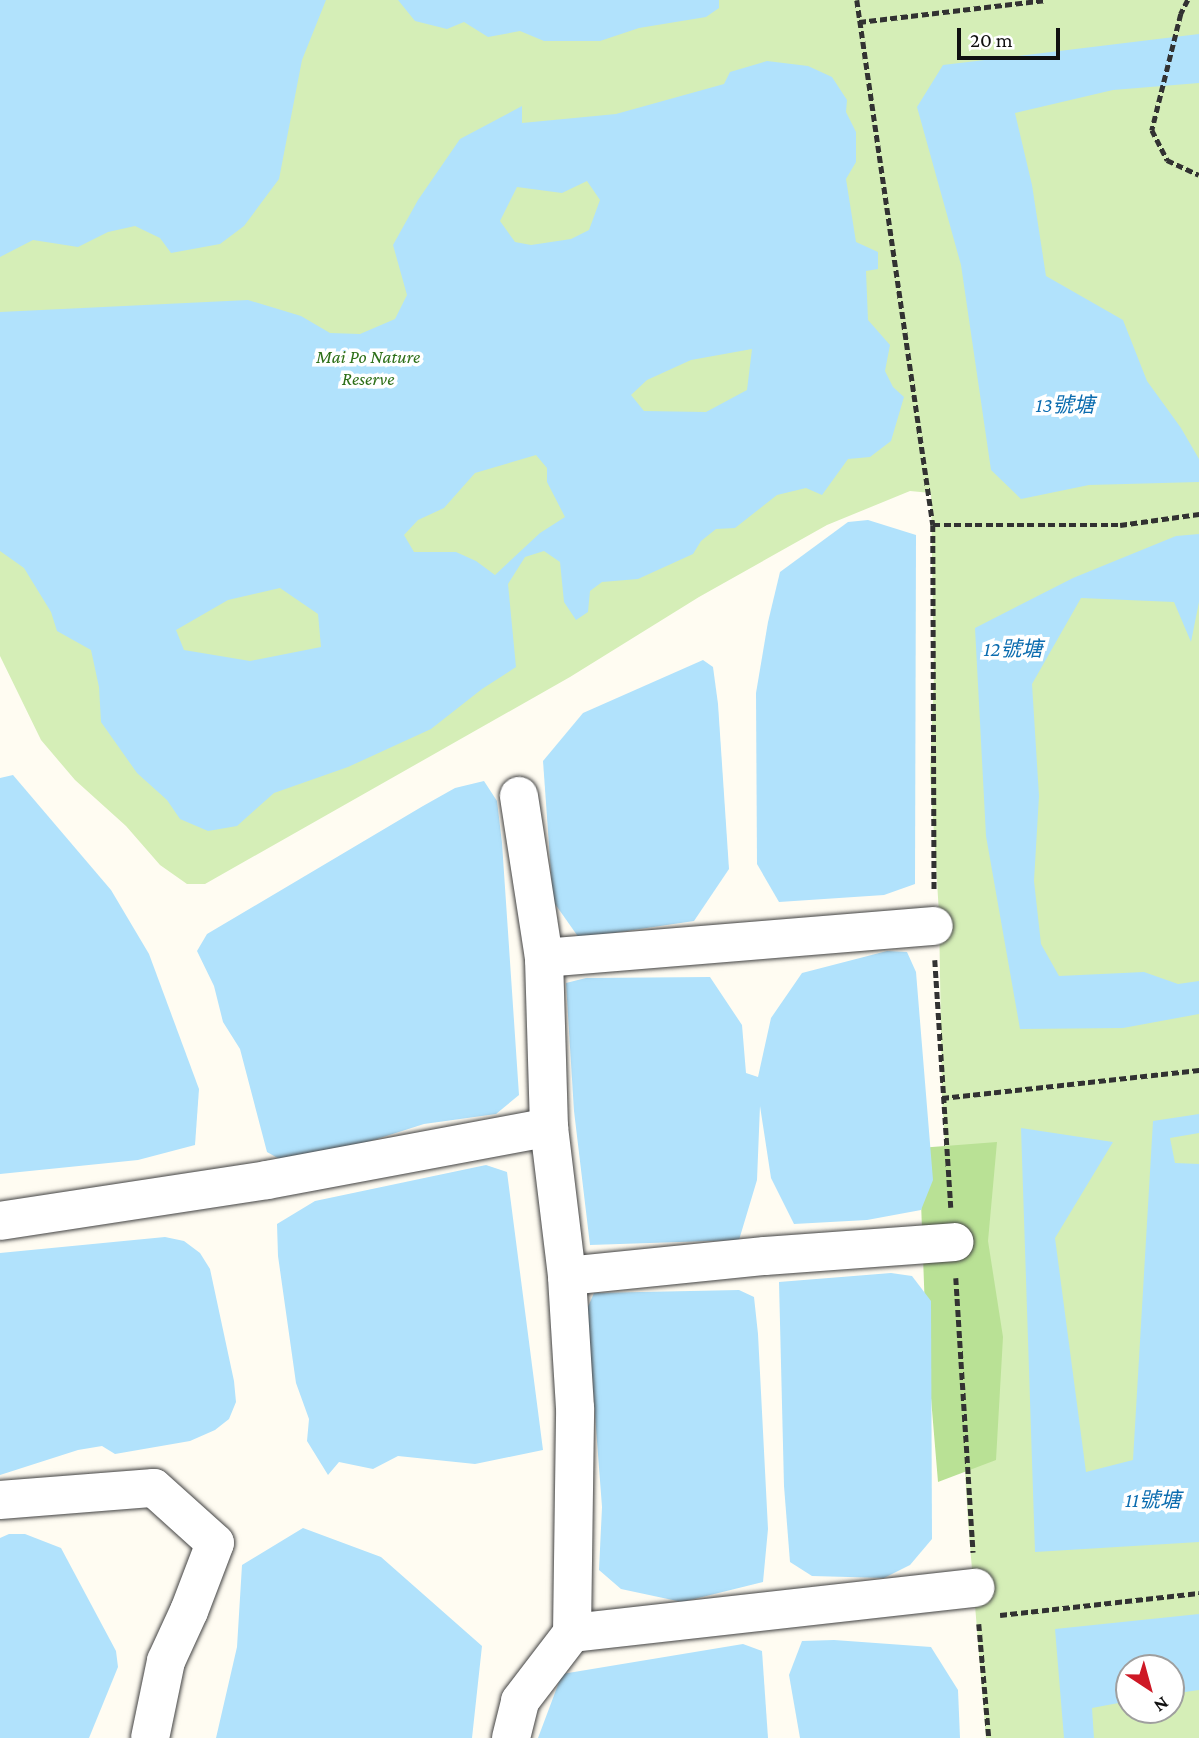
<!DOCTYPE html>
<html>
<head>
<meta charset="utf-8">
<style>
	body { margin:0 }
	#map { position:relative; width:1199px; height:1738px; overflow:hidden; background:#fffcf2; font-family:"Crimson Pro","Noto Sans TC",serif }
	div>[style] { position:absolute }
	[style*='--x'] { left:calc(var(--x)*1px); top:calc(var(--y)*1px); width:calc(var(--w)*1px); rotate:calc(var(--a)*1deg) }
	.green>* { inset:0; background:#d5eeb7 }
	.forest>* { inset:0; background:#b9e195 }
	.water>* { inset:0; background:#b1e2fc }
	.path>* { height:4.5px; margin-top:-2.25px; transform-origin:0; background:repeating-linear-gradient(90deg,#323232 0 7px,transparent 0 10.5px) }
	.roads { filter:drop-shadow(0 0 2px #434343) drop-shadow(0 0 2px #434343) }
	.minor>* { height:38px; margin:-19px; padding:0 19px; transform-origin:19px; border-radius:19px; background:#fff }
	span { translate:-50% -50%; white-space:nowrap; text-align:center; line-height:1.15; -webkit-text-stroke:7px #fff; paint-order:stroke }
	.park-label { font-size:19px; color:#2d6f18; font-style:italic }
	.water-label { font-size:21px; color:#0b6caf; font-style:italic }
	.north { position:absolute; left:1115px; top:1654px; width:70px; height:70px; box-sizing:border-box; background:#fff; border:2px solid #9f9f9f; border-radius:50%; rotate:144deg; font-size:19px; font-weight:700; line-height:28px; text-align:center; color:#101010 }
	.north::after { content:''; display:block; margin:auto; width:24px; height:32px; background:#ce1926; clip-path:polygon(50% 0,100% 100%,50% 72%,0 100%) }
	.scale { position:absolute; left:957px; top:28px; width:103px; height:32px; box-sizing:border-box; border:4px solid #101010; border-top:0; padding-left:9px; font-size:21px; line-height:24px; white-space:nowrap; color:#101010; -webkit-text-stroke:5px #fff; paint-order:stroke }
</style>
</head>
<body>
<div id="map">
	<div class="green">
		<i style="clip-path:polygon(evenodd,0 0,1199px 0,1199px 1738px,986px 1738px,968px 1521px,942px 1098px,939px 913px,930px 772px,934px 676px,931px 493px,910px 491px,827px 525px,699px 597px,570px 677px,205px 884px,187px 884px,160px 865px,126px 826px,75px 780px,41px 740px,0 656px,0 0,1129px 1668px,1171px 1668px,1171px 1710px,1129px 1710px,1129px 1668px)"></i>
	</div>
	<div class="forest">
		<i style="clip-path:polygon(997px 1142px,988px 1241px,1003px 1337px,996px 1460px,938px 1482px,926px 1338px,919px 1148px)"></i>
	</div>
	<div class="water">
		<i style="clip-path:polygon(0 0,326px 0,302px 60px,279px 179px,244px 226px,220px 244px,171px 253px,160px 238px,135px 226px,108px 232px,78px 247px,33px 240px,0 257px)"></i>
		<i style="clip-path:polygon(398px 0,719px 0,719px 8px,706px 17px,639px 28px,600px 41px,544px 41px,520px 31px,488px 37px,464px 22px,447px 29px,415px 21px)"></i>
		<i style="clip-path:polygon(1199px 34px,1199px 83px,1113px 90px,1015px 113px,1032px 185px,1046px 276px,1123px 320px,1147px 381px,1181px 428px,1199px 459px,1199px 482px,1089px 485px,1021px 499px,991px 470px,961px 265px,917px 107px,943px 65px)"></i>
		<i style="clip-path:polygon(evenodd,767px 61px,808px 66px,832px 77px,847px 100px,846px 112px,856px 132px,856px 162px,846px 179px,856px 242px,878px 252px,878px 269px,866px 271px,868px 320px,890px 345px,885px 371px,893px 387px,904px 397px,891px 441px,870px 457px,848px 459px,822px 495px,806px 488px,777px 495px,735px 528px,716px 529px,701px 541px,693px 554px,638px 579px,602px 582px,590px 591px,588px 612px,576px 620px,564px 602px,560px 562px,544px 551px,525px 557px,508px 584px,516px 667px,482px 689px,431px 729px,348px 767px,274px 793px,237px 826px,208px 831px,180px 819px,167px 800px,137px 773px,101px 722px,99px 687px,91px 650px,57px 631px,51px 612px,24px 568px,0 551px,0 312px,248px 300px,301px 316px,330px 333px,360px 334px,395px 319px,407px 295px,393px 245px,418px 200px,460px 139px,522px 106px,522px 123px,616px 114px,724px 84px,730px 72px,767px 61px,587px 181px,600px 200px,589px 230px,571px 239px,531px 245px,515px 242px,500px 221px,517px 187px,562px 193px,587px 181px,767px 61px,752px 349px,747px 390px,706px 412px,644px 411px,631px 395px,647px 380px,691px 360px,752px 349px,767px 61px,536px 455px,547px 468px,547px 482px,565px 517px,540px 533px,495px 575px,476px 561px,456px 552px,414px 552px,404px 535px,418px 520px,444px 508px,475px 473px,536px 455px,767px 61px,280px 588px,318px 614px,321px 647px,250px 661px,184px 650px,176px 630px,228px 600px,280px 588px)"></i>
		<i style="clip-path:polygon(868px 520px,916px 535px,915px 884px,884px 895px,779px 902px,757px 864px,756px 693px,768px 622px,780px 572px,848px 522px)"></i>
		<i style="clip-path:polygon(1199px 534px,1199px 602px,1191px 642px,1174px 602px,1081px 598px,1032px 684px,1039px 796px,1034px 881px,1041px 944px,1059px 976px,1144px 972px,1178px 984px,1199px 981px,1199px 1014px,1123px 1028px,1020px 1029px,986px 836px,975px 628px,1073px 578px,1176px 536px)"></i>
		<i style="clip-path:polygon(703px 660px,713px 667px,718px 704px,729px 869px,694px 921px,579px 938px,553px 901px,543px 761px,583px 713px)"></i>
		<i style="clip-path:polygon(13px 775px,111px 890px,149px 954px,199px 1089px,195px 1145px,138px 1160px,0 1174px,0 778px)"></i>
		<i style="clip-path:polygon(484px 781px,497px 801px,502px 843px,519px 1095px,496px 1114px,424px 1124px,292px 1166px,267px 1152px,240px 1049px,223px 1022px,214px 986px,197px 951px,207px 934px,423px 806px,455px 788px)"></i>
		<i style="clip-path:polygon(887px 951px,907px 952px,916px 972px,933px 1180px,921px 1210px,867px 1220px,794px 1224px,771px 1178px,760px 1106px,757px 1180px,739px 1240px,590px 1245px,574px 1111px,566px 983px,586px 978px,710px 977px,742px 1025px,746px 1073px,758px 1077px,771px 1018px,802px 973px)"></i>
		<i style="clip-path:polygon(1199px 1114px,1199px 1133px,1170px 1138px,1175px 1163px,1199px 1164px,1199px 1542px,1035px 1552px,1021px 1128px,1113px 1142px,1055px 1238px,1086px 1472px,1133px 1460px,1153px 1121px)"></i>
		<i style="clip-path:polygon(486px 1165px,507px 1172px,543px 1450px,475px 1464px,398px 1456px,373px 1469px,339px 1462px,328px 1475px,307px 1441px,309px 1419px,296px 1383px,278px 1256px,277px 1224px,315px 1201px)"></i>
		<i style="clip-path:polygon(165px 1237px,184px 1241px,200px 1253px,210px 1269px,234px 1381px,236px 1402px,229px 1419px,215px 1430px,190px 1441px,115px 1454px,102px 1446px,78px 1450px,0 1475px,0 1253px)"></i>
		<i style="clip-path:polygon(891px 1273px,912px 1276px,931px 1301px,932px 1539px,910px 1565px,884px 1578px,812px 1576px,790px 1562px,784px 1486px,779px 1282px)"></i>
		<i style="clip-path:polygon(739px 1290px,754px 1297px,758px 1334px,768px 1529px,763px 1582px,682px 1602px,621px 1589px,599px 1570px,602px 1507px,587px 1309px,594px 1293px)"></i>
		<i style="clip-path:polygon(303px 1528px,381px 1557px,482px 1646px,472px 1738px,216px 1738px,237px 1647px,242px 1565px)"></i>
		<i style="clip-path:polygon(9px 1534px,25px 1534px,61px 1548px,116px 1651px,118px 1667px,89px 1738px,0 1738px,0 1538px)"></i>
		<i style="clip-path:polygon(1199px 1614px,1199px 1690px,1171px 1694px,1171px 1668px,1129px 1668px,1129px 1701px,1092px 1708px,1094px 1738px,1064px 1738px,1055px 1629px)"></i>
		<i style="clip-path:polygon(834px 1640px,931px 1647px,958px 1690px,960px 1738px,800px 1738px,789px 1675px,802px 1641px)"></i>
		<i style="clip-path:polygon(743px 1644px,762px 1651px,768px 1738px,538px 1738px,562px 1674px)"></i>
	</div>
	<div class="path">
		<i style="--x:857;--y:0;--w:530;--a:81.76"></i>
		<i style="--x:933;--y:525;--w:367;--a:89.8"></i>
		<i style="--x:1188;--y:0;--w:16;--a:117"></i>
		<i style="--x:1181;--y:14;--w:120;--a:104"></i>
		<i style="--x:1152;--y:130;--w:34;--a:63"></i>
		<i style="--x:1167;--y:160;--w:35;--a:25"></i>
		<i style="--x:859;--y:22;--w:189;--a:-6.7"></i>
		<i style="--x:933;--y:525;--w:187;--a:0"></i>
		<i style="--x:1120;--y:525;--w:80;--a:-7.9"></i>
		<i style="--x:935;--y:960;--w:248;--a:86.3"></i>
		<i style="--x:942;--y:1098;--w:259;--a:-6.2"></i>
		<i style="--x:956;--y:1278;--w:275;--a:86.4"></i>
		<i style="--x:1000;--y:1615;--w:200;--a:-6.3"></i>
		<i style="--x:979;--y:1624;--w:114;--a:85"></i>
	</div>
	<div class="roads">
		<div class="minor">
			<i style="--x:544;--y:958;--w:391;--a:-4.7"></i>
			<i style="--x:0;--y:1221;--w:270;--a:-8.7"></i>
			<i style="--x:267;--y:1180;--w:287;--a:-10.6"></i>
			<i style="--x:567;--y:1276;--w:199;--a:-5.8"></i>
			<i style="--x:765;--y:1256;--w:190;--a:-4.2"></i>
			<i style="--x:0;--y:1500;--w:154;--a:-4.5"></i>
			<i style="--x:154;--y:1488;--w:82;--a:42"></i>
			<i style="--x:215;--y:1543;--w:73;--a:110.9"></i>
			<i style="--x:189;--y:1611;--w:55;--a:114.7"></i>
			<i style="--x:166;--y:1661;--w:79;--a:101.7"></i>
			<i style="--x:572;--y:1633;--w:406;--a:-6.4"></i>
			<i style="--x:511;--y:1738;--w:38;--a:-76"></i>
			<i style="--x:520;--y:1701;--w:86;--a:-52.6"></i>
			<i style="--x:572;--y:1633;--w:225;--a:-89.2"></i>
			<i style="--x:575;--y:1408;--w:132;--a:-93.5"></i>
			<i style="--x:567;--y:1276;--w:150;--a:-96.9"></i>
			<i style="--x:549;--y:1127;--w:169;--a:-91.7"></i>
			<i style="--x:544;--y:958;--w:164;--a:-98.8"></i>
		</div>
	</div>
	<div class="park-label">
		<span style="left:368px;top:368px">Mai Po Nature<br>Reserve</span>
	</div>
	<div class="water-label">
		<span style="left:1065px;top:405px">13號塘</span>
		<span style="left:1013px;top:649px">12號塘</span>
		<span style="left:1153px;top:1500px">11號塘</span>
	</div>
	<div class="north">N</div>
	<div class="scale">20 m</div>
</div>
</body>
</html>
